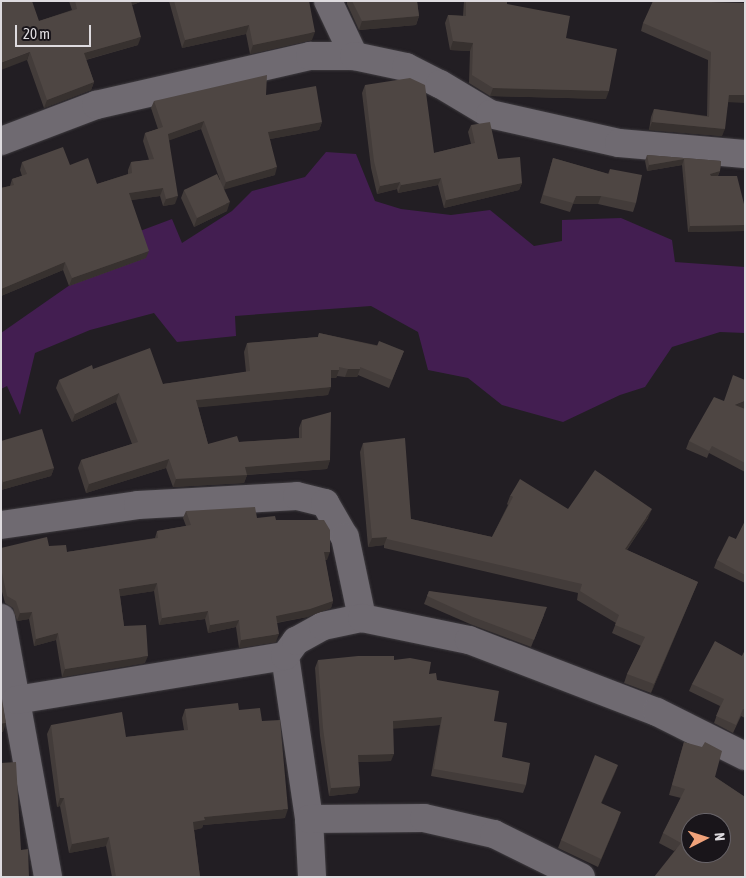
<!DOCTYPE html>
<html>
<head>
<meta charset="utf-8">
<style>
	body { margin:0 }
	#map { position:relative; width:746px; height:878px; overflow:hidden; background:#221e23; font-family:"Asap Condensed",sans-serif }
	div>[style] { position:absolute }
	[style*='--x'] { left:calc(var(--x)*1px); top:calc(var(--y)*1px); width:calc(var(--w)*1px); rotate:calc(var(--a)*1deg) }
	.green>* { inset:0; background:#431e51 }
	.roads { filter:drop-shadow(0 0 1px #3e3b3f) drop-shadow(0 0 1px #3e3b3f) }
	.minor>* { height:28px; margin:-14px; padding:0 14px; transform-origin:14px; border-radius:14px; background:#6f6a71 }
	.wall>* { inset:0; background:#433c3a }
	.shaded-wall>* { inset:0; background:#37312f }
	.building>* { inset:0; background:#4e4643 }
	span { translate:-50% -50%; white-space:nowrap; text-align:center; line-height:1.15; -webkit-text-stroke:4px #19151a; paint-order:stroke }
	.frame { position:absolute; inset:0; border:2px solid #dedbdf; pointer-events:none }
	.north { position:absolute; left:681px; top:813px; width:50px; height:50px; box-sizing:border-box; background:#19151a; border:1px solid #686469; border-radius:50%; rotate:85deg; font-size:14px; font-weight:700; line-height:20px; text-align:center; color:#dedbdf }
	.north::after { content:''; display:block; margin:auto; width:18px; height:22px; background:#f0a27a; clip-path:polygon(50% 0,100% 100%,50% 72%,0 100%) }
	.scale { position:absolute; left:15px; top:25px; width:76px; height:22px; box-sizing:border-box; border:2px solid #dedbdf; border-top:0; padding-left:6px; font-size:15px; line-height:18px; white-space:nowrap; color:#dedbdf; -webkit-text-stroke:4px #19151a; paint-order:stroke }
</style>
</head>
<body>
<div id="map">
	<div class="green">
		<i style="clip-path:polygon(326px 152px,356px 154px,375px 201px,401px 209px,451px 215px,490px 210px,534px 246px,562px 241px,562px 220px,621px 218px,672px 240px,675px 262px,745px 267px,745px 333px,720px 332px,672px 347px,645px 387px,620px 395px,563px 422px,502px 405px,468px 378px,428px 370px,418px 332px,371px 306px,235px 316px,236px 336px,177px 342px,154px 313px,90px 330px,35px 353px,20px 415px,7px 386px,1px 389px,1px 333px,90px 271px,132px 234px,172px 219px,182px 243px,232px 211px,252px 191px,305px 177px)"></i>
	</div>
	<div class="roads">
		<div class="minor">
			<i style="--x:328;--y:1;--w:61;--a:64.7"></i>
			<i style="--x:1;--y:141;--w:102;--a:-20.8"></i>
			<i style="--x:96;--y:105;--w:220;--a:-12.9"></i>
			<i style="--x:310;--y:56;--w:44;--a:0"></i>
			<i style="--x:354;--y:56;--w:53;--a:11.9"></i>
			<i style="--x:406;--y:67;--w:38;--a:27"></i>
			<i style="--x:440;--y:84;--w:58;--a:31"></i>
			<i style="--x:490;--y:114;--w:132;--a:12.7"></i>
			<i style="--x:619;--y:143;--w:126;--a:5"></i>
			<i style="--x:1;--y:525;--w:138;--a:-8.3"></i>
			<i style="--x:138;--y:505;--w:159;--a:-3.2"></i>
			<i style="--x:297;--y:496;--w:29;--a:14"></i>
			<i style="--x:325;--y:503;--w:39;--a:60"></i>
			<i style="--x:345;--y:537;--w:83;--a:78.1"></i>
			<i style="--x:1;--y:618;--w:263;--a:79.7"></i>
			<i style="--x:285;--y:656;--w:165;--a:81.6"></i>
			<i style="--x:309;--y:819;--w:58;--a:87"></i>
			<i style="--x:16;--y:700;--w:273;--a:-9.3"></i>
			<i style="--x:285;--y:656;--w:19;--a:-54"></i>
			<i style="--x:296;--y:641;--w:31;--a:-29"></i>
			<i style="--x:323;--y:626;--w:40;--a:-12"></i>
			<i style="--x:362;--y:618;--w:109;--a:11.6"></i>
			<i style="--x:469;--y:640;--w:201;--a:21"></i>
			<i style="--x:657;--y:712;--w:98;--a:26.6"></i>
			<i style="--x:309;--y:819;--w:115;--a:-0.5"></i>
			<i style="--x:424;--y:818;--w:72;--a:12.9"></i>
			<i style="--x:494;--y:834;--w:97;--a:26.3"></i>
		</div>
	</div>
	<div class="wall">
		<i style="clip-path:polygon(69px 1px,143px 1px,132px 5px,138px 45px,86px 60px,94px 82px,91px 90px,44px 108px,27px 60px,39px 21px,72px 10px)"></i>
		<i style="clip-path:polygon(169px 1px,309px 1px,312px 40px,250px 54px,246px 34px,182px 48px)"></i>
		<i style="clip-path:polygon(347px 1px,417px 1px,419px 16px,416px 25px,359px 30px,347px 4px)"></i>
		<i style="clip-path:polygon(464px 1px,507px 1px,507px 4px,566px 38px,606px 99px,490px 96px,469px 83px,470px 51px,450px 50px,445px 23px,448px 15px,463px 16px)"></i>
		<i style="clip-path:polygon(708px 1px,728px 102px,722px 136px,649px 130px,651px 117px,654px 109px,707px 116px,708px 60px,641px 31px,643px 23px)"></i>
		<i style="clip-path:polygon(365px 85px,434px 153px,471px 144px,468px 132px,471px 125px,498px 159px,522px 183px,519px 190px,444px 208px,438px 185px,398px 193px,397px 189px,377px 194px,371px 168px,362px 93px)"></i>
		<i style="clip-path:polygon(266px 95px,322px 122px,319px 130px,270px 139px,275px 175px,224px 189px,227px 211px,194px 227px,181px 198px,184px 190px,220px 180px,201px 129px,169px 140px,175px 204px,163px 206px,160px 196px,131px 200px,146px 258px,69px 286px,63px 270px,1px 296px,1px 188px,10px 186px,12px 179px,22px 176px,20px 170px,22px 162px,70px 165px,97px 184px,128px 174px,128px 170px,131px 162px,149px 160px,143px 141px,145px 133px,158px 129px,151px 108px,154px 101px)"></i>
		<i style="clip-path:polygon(647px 155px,721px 161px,720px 171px,718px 176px,745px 208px,745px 231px,688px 232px,682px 165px,647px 171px,645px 161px)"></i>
		<i style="clip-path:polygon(553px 158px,608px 174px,610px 169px,636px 203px,633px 212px,598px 204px,573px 204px,570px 212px,540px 203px)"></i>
		<i style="clip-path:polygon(319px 333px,404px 351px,389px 388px,358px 375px,357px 377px,345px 377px,337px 376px,336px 378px,331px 378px,328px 395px,198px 407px,208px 444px,299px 438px,299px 428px,302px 420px,330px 460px,327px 469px,247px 475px,244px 483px,173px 487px,166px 468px,86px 493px,78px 468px,81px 460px,132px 444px,116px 402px,72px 422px,56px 388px,59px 380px,93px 369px,163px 384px,246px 372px,244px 352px,247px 343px,318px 337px)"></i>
		<i style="clip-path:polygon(744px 408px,745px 409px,745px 472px,709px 453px,707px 458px,686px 449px,689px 441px)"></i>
		<i style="clip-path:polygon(1px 441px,54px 468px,51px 476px,1px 490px)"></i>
		<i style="clip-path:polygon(363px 443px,411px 519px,492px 537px,508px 505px,507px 504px,510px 496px,568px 509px,648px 518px,627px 550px,698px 582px,651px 693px,624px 683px,627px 674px,641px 646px,612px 633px,616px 623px,577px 600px,578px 593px,384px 548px,384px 545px,368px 547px,360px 452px)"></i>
		<i style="clip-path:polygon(186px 511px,276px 520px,327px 560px,325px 560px,333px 601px,331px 608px,307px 617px,277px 623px,276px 642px,239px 648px,236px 627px,208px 633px,205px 619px,159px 625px,154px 591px,120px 596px,124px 626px,145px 663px,62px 677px,56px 640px,34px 646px,29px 619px,17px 621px,13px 608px,5px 603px,1px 588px,1px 548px,49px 546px,67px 552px,155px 538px,157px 531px,186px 526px,183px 518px)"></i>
		<i style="clip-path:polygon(745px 521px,745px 583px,714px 568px,717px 560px,736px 539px)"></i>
		<i style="clip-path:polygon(429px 591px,544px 615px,531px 647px,470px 624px,424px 604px)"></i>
		<i style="clip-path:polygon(745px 650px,745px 718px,741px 716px,733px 733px,714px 723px,720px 706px,689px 691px,692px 684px,742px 656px)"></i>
		<i style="clip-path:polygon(318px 660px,394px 660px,429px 674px,494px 721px,502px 757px,526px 785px,523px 793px,431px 776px,440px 725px,393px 728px,391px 761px,358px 762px,360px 786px,357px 793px,329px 796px,320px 736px,315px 668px)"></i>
		<i style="clip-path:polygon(185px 709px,239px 710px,262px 721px,285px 818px,203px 825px,202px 828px,194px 830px,200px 877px,112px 877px,106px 846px,69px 853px,60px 806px,57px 807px,47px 734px,51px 725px,126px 737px,184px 730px,182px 718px)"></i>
		<i style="clip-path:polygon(684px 742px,715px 777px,745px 797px,674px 851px,659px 843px,663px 833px,681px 798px,669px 795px,681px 752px)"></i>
		<i style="clip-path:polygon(618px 765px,601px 803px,618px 820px,598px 867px,558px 848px,561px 840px)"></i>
	</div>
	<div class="shaded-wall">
		<i style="clip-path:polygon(129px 1px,143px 1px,127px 7px)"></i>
		<i style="clip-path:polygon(419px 16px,416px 25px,359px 30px,362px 21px)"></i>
		<i style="clip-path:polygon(249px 25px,246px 34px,182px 48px,185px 40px)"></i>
		<i style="clip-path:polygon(315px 32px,312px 40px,250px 54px,253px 45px)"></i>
		<i style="clip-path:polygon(141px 37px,138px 45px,81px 61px,84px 53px)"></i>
		<i style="clip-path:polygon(453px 41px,473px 43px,470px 51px,450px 50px)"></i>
		<i style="clip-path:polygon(30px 52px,27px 60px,1px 70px,1px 63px)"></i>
		<i style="clip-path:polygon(94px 82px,91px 90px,44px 108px,47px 100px)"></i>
		<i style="clip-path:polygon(493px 88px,609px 91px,606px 99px,490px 96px)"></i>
		<i style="clip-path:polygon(729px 95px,745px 95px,745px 103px,726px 102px)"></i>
		<i style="clip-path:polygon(204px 121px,201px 129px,165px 142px,168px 134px)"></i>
		<i style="clip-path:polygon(322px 122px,319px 130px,265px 140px,268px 132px)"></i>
		<i style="clip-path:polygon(652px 122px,725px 129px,722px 136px,649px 130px)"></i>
		<i style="clip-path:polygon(684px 159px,682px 165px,647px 171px,649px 165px)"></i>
		<i style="clip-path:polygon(277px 167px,275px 175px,223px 190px,226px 182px)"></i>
		<i style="clip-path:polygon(720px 171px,717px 177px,708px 180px,710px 174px)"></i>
		<i style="clip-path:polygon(441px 178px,438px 185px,398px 193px,401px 185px)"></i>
		<i style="clip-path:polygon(400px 182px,397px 189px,377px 194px,380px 186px)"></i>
		<i style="clip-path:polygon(522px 183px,519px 190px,444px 208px,446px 200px)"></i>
		<i style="clip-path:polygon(163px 188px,160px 196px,126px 201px,129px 193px)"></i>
		<i style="clip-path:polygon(178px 196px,175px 204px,163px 206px,166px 199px)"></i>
		<i style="clip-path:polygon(576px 196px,601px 196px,598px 204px,573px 204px)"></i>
		<i style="clip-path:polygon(230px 202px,227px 211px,194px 227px,197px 218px)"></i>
		<i style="clip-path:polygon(745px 225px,745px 231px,688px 232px,690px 226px)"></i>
		<i style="clip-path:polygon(149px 251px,146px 258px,69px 286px,72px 278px)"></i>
		<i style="clip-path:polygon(65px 262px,63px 270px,1px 296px,1px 289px)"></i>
		<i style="clip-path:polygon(348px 369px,360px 369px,357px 377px,345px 377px)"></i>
		<i style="clip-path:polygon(331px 370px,339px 370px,336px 378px,328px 378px)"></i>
		<i style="clip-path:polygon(331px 387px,328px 395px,193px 408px,196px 400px)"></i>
		<i style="clip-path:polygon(119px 393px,116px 402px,72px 422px,75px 414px)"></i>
		<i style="clip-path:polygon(745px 401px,745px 408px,732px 412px,735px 405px)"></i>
		<i style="clip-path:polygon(169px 459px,166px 468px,86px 493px,89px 484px)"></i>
		<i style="clip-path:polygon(330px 460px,327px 469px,243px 475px,247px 475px,244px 483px,173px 487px,176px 479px,245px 467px)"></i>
		<i style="clip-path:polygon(54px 468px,51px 476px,1px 490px,3px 482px)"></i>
		<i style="clip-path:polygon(652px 509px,648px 518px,621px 558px,625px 549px)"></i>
		<i style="clip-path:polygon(387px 537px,384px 545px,368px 547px,372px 538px)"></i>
		<i style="clip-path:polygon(324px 552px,330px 552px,327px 560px,321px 560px)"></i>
		<i style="clip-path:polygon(698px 582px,694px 591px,651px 693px,654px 684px)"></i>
		<i style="clip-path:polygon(157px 583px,154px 591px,116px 597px,119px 589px)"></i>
		<i style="clip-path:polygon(333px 601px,331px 608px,307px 617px,274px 623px,276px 616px)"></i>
		<i style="clip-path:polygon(208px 611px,205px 619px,159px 625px,162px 618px)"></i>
		<i style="clip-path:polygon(32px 612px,29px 619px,17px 621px,20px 613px)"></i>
		<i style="clip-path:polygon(239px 620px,236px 627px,208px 633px,210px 625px)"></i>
		<i style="clip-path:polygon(58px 633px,56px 640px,34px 646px,36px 639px)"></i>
		<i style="clip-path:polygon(279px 634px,276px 642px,239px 648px,241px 640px)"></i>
		<i style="clip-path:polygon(148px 656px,145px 663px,62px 677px,65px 669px)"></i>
		<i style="clip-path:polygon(442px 717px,440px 725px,390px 729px,393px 721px)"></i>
		<i style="clip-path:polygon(6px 723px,3px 732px,1px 732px,1px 724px)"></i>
		<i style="clip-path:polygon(394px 754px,391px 761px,355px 762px,358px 755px)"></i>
		<i style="clip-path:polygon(618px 765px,615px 773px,598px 811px,601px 803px)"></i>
		<i style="clip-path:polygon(360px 786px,357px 793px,329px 796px,331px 788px)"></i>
		<i style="clip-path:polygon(60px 798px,64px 798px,60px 806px,57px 807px)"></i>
		<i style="clip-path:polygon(288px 809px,285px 818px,203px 825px,202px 828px,190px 831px,193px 822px,204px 817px)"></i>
		<i style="clip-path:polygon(621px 812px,618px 820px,598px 867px,601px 859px)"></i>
		<i style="clip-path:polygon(109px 837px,106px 846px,69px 853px,72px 844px)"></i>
	</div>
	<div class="building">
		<i style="clip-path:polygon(1px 1px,32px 1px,39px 21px,77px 9px,75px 1px,131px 1px,141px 37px,84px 53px,94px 82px,47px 100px,30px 52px,1px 63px)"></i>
		<i style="clip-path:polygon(174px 1px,309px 1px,315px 32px,253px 45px,249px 25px,185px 40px)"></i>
		<i style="clip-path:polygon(352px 1px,417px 1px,419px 16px,362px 21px)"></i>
		<i style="clip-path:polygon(466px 1px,507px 1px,507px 4px,570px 16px,566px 38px,617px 49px,609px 91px,493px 88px,472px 75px,473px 43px,453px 41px,448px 15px,466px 16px)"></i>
		<i style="clip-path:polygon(653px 1px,708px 1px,711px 2px,745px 3px,745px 95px,729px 95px,725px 129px,652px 122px,654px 109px,709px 117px,711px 52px,643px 23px)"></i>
		<i style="clip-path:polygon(267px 75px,266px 95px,316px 86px,322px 122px,268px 132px,277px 167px,226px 182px,204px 121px,168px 134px,178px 196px,166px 199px,163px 188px,129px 193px,149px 251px,72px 278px,65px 262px,1px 289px,1px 188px,14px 185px,12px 179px,27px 174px,22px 162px,63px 147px,70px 165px,88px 158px,97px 184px,132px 173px,131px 162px,154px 159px,145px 133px,163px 127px,154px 101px)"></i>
		<i style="clip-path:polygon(410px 78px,425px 85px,434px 153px,475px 143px,471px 125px,490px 122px,498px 159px,520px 157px,522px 183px,446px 200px,441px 178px,401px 185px,400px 182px,380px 186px,374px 161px,365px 85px)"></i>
		<i style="clip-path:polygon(647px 155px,721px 161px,720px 171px,710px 174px,711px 176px,737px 176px,745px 208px,745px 225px,690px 226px,684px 159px,649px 165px)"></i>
		<i style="clip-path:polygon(553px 158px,609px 174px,610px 169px,642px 175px,636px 203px,601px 196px,576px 196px,573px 203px,543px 195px)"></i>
		<i style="clip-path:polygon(217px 174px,230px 202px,197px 218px,184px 190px)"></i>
		<i style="clip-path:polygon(319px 333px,377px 346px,379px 341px,404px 351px,392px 380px,360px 367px,360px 369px,348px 369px,339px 367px,339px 370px,331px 370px,331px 387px,196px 400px,208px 444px,237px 436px,239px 442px,302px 438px,302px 420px,331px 412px,330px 460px,245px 467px,247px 475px,176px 479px,169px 459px,89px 484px,81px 460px,138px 442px,119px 393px,75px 414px,59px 380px,92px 365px,93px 369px,150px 348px,163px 384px,250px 371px,247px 343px,318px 337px)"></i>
		<i style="clip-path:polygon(733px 375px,745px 380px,745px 401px,735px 405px,745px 409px,745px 463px,712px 446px,709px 451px,689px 441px,714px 397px,724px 401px)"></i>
		<i style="clip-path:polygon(42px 429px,54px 468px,3px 482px,1px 476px,1px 441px)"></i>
		<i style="clip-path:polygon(405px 438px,411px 519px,492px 537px,513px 497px,510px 496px,520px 479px,568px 509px,595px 470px,652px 509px,625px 549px,698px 582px,654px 684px,627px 674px,645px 637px,615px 625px,619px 615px,580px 591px,582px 584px,387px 539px,387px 537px,372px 538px,363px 443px)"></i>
		<i style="clip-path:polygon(255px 507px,257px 518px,275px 516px,276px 520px,324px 520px,330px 530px,330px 552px,324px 552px,333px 601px,310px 609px,276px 616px,279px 634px,241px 640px,239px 620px,210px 625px,208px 611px,162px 618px,157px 583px,119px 589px,124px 626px,146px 625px,148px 656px,65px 669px,58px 633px,36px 639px,32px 612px,20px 613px,16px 601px,7px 596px,1px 568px,1px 548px,47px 537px,49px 546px,66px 545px,67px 552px,158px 538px,157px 531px,191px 525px,186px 511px)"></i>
		<i style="clip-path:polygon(745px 521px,745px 575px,717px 560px,729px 536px,736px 539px)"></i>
		<i style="clip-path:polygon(429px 591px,547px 607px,534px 640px,473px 617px,427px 596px)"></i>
		<i style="clip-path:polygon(715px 641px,742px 656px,745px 650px,745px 709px,743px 709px,736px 725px,716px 716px,724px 699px,692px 684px)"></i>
		<i style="clip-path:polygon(358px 656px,394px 656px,394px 660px,410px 658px,431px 662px,429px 674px,436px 673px,437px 680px,499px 691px,494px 721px,507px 723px,502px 757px,530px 763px,526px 785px,434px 769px,442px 717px,393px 721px,394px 754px,358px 755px,360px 786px,331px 788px,323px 728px,318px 660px)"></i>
		<i style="clip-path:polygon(1px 693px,6px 723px,1px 724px)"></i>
		<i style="clip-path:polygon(238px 703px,239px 710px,260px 708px,262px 721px,280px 720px,288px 809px,204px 817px,205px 820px,193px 822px,200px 877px,116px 877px,109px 837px,72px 844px,64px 798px,60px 798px,51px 725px,122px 712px,126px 737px,188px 730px,185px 709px)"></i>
		<i style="clip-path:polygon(evenodd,684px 742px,702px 747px,705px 742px,722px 751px,715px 777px,745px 797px,745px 877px,654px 877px,681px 843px,663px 833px,685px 789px,672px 785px,684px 742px,691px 823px,721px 823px,721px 853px,691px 853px,691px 823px)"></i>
		<i style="clip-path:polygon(595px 755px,618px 765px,601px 803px,621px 812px,601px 859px,561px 840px)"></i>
		<i style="clip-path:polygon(16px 762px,21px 850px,28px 849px,29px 877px,1px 877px,1px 763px)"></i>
	</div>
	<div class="frame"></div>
	<div class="north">N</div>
	<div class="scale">20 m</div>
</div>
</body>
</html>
